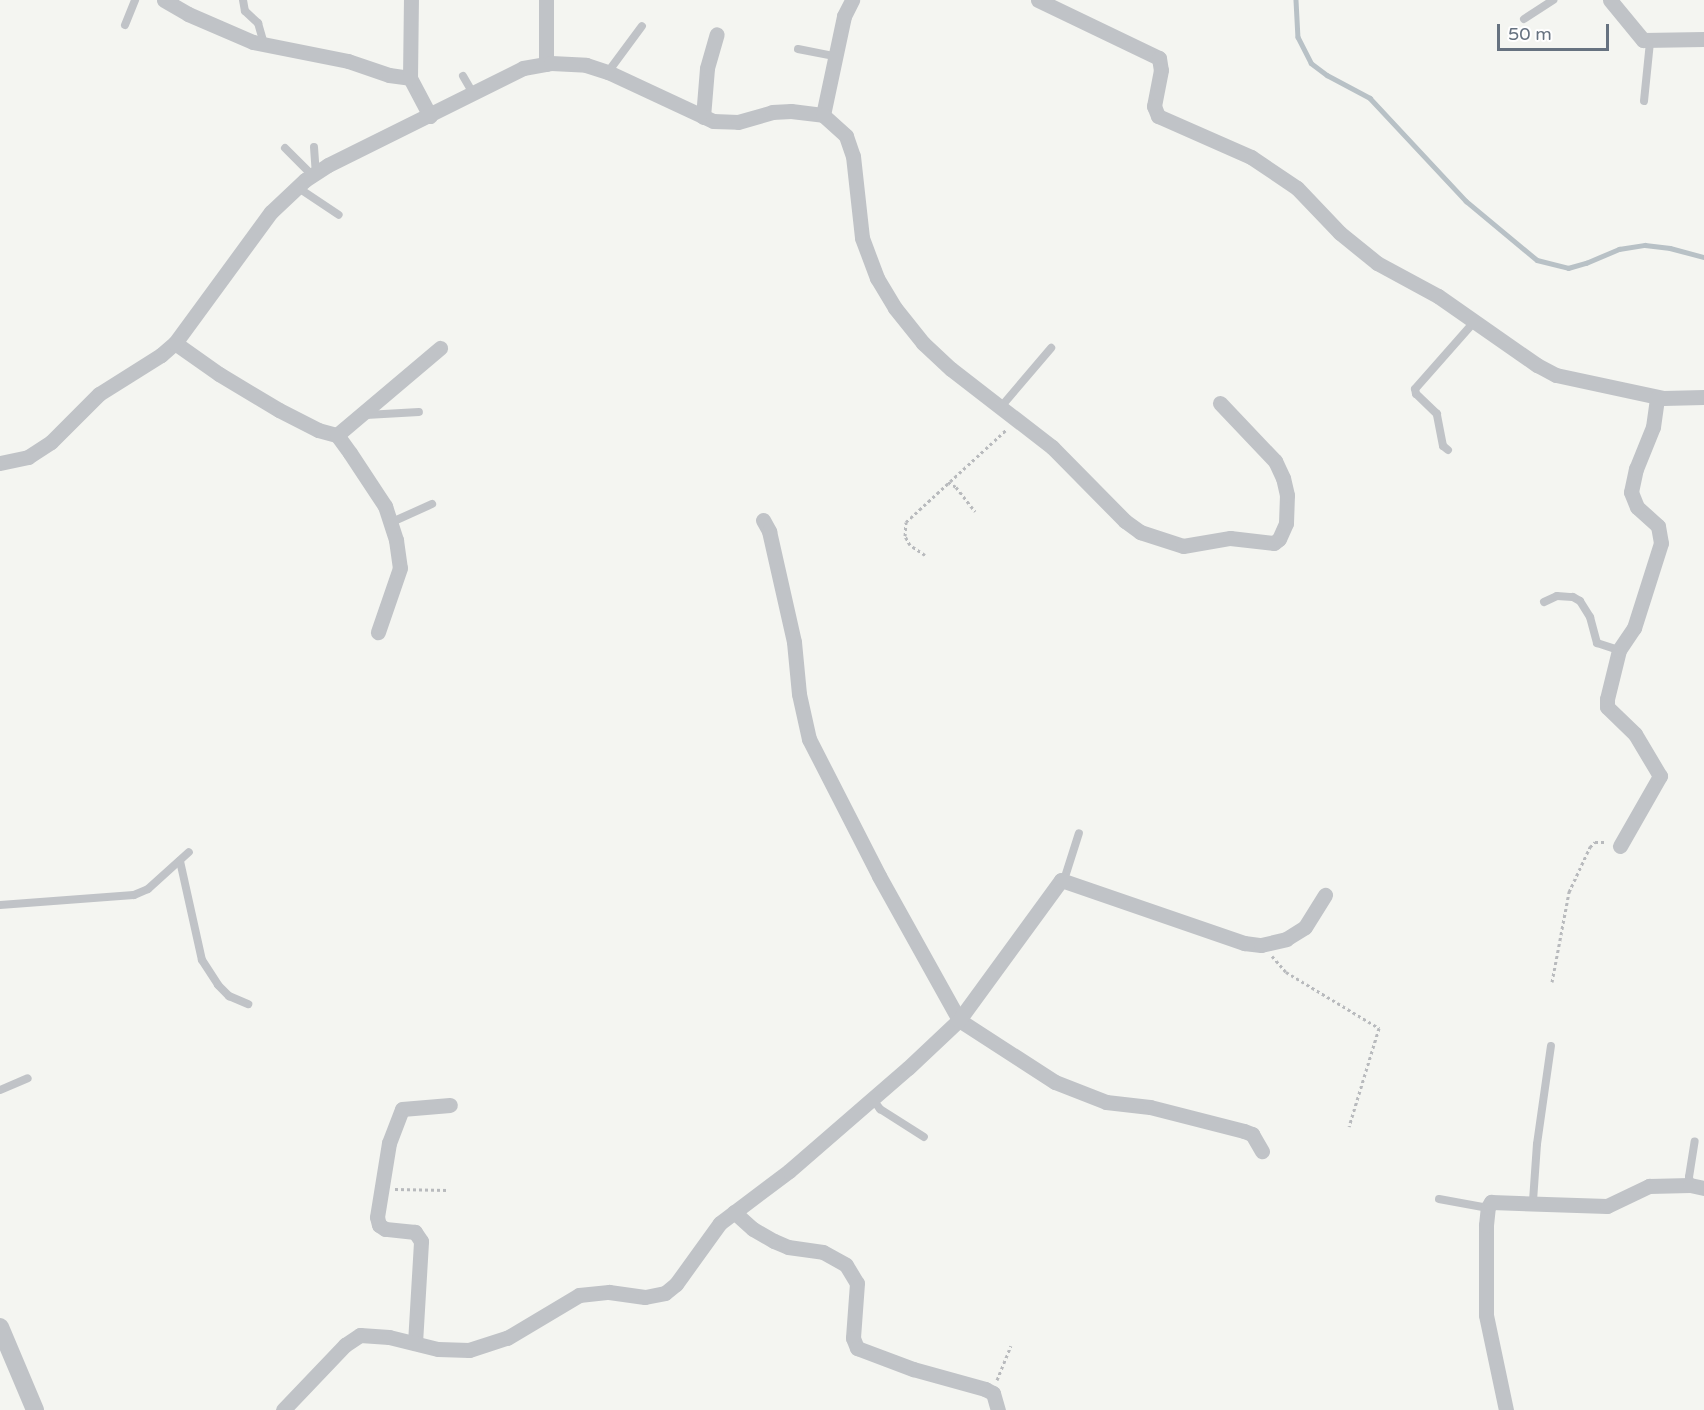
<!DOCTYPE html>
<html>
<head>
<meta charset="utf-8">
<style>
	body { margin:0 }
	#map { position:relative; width:1704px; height:1410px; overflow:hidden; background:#f4f5f1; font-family:"Varela Round",sans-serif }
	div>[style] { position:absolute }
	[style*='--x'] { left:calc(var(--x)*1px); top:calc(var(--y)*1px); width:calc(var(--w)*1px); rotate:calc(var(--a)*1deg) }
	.stream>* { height:4.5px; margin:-2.25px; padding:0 2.25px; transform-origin:2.25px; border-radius:2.25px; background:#b8c1c6 }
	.path>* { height:3px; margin-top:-1.5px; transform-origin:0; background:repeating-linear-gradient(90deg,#b8babd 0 3px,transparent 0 6px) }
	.service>* { height:8px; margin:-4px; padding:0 4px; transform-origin:4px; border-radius:4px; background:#c0c3c7 }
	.minor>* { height:15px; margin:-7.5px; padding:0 7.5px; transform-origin:7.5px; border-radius:7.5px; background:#c0c3c7 }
	.tertiary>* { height:18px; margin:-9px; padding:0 9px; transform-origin:9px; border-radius:9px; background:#c0c3c7 }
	span { translate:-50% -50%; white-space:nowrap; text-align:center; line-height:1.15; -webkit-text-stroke:6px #fff; paint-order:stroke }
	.scale { position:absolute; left:1497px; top:24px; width:112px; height:27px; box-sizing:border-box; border:3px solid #667280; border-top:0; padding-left:8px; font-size:18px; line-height:21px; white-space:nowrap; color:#667280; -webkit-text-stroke:4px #fff; paint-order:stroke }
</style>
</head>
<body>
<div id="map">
	<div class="stream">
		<i style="--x:1296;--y:0;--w:37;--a:87"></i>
		<i style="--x:1298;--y:37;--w:29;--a:63"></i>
		<i style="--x:1311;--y:63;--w:20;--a:37"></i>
		<i style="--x:1327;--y:75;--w:49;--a:28.1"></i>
		<i style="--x:1370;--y:98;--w:141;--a:47"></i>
		<i style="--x:1466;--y:201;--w:92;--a:39.7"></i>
		<i style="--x:1537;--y:260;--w:32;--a:14"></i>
		<i style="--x:1568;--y:268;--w:19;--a:-16"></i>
		<i style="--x:1586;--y:263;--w:36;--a:-23"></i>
		<i style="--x:1619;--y:249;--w:26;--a:-9"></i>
		<i style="--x:1645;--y:245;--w:25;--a:7"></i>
		<i style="--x:1670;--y:248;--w:35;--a:15"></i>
	</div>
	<div class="path">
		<i style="--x:948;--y:482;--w:9;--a:32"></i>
		<i style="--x:956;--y:487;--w:31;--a:52"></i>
		<i style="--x:925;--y:555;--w:18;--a:-146"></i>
		<i style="--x:910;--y:545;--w:10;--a:-119"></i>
		<i style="--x:905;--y:536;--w:14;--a:-86"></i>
		<i style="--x:906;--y:522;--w:136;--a:-42.6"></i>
		<i style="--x:1272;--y:956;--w:21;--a:49"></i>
		<i style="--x:1286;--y:972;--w:109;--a:31.1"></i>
		<i style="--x:1379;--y:1028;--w:103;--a:106.9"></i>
		<i style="--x:1552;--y:982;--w:92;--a:-79.3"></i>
		<i style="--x:1569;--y:892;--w:50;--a:-65"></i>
		<i style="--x:1590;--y:847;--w:7;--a:-45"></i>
		<i style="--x:1595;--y:842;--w:12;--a:0"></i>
		<i style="--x:395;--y:1189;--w:53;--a:1.1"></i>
		<i style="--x:997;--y:1380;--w:37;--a:-68"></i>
	</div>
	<div class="service">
		<i style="--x:243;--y:0;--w:11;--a:80"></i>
		<i style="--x:245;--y:11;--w:18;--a:43"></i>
		<i style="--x:258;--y:23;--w:22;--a:74"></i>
		<i style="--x:1524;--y:19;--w:35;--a:-33"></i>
		<i style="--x:125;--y:25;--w:27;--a:-68"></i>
		<i style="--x:798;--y:49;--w:37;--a:11"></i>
		<i style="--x:608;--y:72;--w:57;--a:-53.5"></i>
		<i style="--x:463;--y:76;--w:20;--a:60"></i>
		<i style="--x:1644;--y:101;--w:59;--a:-84.2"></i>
		<i style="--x:314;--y:147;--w:26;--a:86"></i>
		<i style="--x:285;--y:148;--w:38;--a:45"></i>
		<i style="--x:297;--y:187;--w:50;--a:33.7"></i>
		<i style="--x:1000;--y:408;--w:79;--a:-49.6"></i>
		<i style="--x:366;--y:415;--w:53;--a:-3.2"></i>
		<i style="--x:1448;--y:450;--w:6;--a:-141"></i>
		<i style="--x:1443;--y:446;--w:33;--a:-101"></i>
		<i style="--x:1437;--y:414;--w:29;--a:-136"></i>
		<i style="--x:1416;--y:394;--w:5;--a:-101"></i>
		<i style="--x:1415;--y:389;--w:91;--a:-48.6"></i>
		<i style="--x:392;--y:522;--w:44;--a:-24.2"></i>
		<i style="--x:1544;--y:602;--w:14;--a:-25"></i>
		<i style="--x:1557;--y:596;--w:16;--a:4"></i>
		<i style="--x:1573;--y:597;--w:8;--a:30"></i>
		<i style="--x:1580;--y:601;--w:19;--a:58"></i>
		<i style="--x:1590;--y:617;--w:27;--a:75"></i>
		<i style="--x:1597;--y:643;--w:23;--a:18"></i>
		<i style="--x:180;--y:861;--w:101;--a:77.5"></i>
		<i style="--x:202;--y:960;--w:30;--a:57"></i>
		<i style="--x:218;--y:985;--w:16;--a:45"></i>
		<i style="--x:229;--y:996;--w:21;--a:23"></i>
		<i style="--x:1064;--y:880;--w:49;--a:-72.3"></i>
		<i style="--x:0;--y:905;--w:134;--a:-4.3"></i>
		<i style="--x:134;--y:895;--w:15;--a:-23"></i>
		<i style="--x:148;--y:889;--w:55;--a:-42.1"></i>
		<i style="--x:0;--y:1090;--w:30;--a:-23"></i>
		<i style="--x:872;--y:1098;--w:14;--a:54"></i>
		<i style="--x:880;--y:1109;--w:52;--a:32.5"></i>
		<i style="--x:1690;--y:1185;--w:8;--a:-97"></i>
		<i style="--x:1689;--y:1177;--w:36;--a:-81"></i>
		<i style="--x:1439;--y:1199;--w:50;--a:10.4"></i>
		<i style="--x:1533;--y:1201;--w:57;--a:-86"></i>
		<i style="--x:1537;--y:1144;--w:99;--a:-81.9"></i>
	</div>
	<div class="minor">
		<i style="--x:164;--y:0;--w:28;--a:30"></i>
		<i style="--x:188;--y:14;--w:71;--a:23.3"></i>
		<i style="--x:253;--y:42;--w:97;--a:11.3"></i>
		<i style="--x:348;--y:61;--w:43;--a:18.9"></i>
		<i style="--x:389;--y:75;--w:21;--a:8"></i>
		<i style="--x:410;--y:78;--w:43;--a:62.2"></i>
		<i style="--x:1038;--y:0;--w:134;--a:25.6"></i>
		<i style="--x:1159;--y:58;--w:12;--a:81"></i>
		<i style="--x:1161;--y:70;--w:37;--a:101"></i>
		<i style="--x:1154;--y:106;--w:11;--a:68"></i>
		<i style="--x:1158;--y:116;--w:102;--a:23.8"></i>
		<i style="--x:1251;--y:157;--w:55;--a:34"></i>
		<i style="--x:1297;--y:188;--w:62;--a:46.3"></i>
		<i style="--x:1340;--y:233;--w:48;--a:39"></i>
		<i style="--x:1377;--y:263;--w:69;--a:28.4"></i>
		<i style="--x:1438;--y:296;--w:121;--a:34.9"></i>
		<i style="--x:1537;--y:365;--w:21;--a:28"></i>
		<i style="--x:1556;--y:375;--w:109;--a:12.1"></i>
		<i style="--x:1663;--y:398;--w:41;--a:-1.4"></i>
		<i style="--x:1610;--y:0;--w:52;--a:50.5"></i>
		<i style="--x:1643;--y:40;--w:61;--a:-0.9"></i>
		<i style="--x:546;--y:64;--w:64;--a:-90"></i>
		<i style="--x:410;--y:78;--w:78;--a:-89.3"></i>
		<i style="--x:823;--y:115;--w:101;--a:-78"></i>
		<i style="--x:844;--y:16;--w:18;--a:-63"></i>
		<i style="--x:703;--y:117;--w:49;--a:-85.3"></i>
		<i style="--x:707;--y:68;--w:35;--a:-74"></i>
		<i style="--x:175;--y:343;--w:54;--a:35.2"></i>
		<i style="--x:219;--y:374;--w:70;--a:31"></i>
		<i style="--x:279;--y:410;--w:44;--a:27.1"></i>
		<i style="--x:318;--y:430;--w:20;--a:15"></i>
		<i style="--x:337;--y:435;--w:22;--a:54"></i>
		<i style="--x:350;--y:453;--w:64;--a:56.6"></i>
		<i style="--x:385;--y:506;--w:36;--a:72"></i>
		<i style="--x:396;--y:540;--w:28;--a:82"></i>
		<i style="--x:400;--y:568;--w:68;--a:109"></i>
		<i style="--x:337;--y:435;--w:135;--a:-40.2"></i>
		<i style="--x:0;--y:463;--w:29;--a:-12"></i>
		<i style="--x:28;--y:457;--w:27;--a:-33"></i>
		<i style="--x:51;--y:442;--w:68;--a:-45"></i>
		<i style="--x:99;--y:394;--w:73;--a:-32.2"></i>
		<i style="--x:161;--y:355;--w:18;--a:-41"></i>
		<i style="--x:175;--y:343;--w:162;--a:-53.8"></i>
		<i style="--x:271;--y:212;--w:47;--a:-43.3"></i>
		<i style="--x:305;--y:180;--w:27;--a:-33"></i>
		<i style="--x:328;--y:165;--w:218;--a:-26.4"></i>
		<i style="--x:523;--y:68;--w:28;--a:-10"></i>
		<i style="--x:551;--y:63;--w:35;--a:3"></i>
		<i style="--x:586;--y:65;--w:23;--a:18"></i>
		<i style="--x:608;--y:72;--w:116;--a:25"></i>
		<i style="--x:713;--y:121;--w:25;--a:2"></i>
		<i style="--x:738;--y:122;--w:35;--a:-16"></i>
		<i style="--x:772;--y:112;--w:19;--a:-3"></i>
		<i style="--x:791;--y:111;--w:32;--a:7"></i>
		<i style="--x:823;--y:115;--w:31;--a:42"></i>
		<i style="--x:846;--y:136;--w:21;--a:71"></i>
		<i style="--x:853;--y:156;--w:82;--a:83.7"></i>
		<i style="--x:862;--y:238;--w:43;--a:69.4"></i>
		<i style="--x:877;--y:278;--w:35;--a:59"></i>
		<i style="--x:895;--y:308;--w:45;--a:51.3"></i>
		<i style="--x:923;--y:343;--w:38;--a:43"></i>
		<i style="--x:951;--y:369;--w:128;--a:37.7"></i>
		<i style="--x:1052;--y:447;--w:104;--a:45.4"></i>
		<i style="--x:1125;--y:521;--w:19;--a:36"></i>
		<i style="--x:1140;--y:532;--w:45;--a:18"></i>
		<i style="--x:1183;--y:546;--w:48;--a:-9.7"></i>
		<i style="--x:1230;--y:538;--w:44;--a:6.5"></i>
		<i style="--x:1274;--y:543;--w:6;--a:-39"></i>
		<i style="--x:1279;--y:539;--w:17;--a:-66"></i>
		<i style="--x:1286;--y:523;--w:28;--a:-88"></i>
		<i style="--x:1287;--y:495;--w:17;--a:-103"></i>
		<i style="--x:1283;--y:478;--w:19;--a:-115"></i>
		<i style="--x:1275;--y:461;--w:80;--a:-133.5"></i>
		<i style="--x:763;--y:520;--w:13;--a:61"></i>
		<i style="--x:769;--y:531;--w:114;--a:77.3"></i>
		<i style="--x:794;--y:642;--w:52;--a:84.5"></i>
		<i style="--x:799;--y:694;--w:46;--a:77.5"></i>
		<i style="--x:809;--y:739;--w:154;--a:62.9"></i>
		<i style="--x:879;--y:876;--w:165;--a:60.9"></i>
		<i style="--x:959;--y:1020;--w:114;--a:32.9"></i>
		<i style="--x:1055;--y:1082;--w:55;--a:21.4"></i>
		<i style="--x:1106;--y:1102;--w:44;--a:6.5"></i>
		<i style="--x:1150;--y:1107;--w:97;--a:14.3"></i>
		<i style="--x:1244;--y:1131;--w:9;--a:21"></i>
		<i style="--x:1252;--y:1134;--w:20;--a:60"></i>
		<i style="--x:1620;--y:846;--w:81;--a:-60.3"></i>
		<i style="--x:1660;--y:776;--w:49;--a:-120.8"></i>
		<i style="--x:1635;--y:734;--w:39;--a:-136"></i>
		<i style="--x:1607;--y:707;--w:8;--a:-90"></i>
		<i style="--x:1607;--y:699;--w:50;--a:-76.2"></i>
		<i style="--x:1619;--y:650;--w:27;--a:-56"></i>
		<i style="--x:1634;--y:628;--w:89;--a:-72.4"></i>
		<i style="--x:1661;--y:543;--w:17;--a:-100"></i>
		<i style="--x:1658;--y:526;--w:28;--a:-138"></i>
		<i style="--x:1637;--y:507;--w:16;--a:-112"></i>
		<i style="--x:1631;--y:492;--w:24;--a:-78"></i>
		<i style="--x:1636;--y:469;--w:45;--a:-68"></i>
		<i style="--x:1653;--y:427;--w:30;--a:-82"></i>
		<i style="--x:734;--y:1212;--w:25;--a:42"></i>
		<i style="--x:753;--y:1229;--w:24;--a:30"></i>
		<i style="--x:774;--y:1241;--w:15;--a:23"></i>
		<i style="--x:788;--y:1247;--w:35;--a:8"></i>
		<i style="--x:823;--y:1252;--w:26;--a:29"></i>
		<i style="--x:846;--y:1265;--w:21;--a:59"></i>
		<i style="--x:857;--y:1283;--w:55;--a:94.2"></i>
		<i style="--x:853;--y:1338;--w:11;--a:68"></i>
		<i style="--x:857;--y:1348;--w:60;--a:20.6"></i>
		<i style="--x:913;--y:1369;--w:75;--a:15.5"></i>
		<i style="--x:985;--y:1389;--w:9;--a:27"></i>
		<i style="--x:993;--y:1393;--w:18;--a:74"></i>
		<i style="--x:415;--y:1343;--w:102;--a:-86.6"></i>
		<i style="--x:421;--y:1241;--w:11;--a:-124"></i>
		<i style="--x:415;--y:1232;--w:30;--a:-174"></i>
		<i style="--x:385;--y:1229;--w:7;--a:-146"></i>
		<i style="--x:379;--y:1225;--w:8;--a:-104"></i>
		<i style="--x:377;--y:1217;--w:75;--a:-80.8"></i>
		<i style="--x:389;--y:1143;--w:36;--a:-69"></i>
		<i style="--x:402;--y:1109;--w:48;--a:-4.8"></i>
		<i style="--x:283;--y:1410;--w:90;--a:-46.4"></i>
		<i style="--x:345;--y:1345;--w:18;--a:-34"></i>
		<i style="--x:360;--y:1335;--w:29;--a:4"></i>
		<i style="--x:389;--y:1337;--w:50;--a:13.8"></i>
		<i style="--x:438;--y:1349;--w:31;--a:2"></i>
		<i style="--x:469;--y:1350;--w:40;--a:-18"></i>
		<i style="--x:507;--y:1338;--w:84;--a:-30.8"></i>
		<i style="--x:579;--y:1295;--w:30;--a:-6"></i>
		<i style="--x:609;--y:1292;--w:36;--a:8"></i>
		<i style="--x:645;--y:1297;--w:20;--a:-11"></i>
		<i style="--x:665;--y:1293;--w:14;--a:-39"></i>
		<i style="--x:676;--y:1284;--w:75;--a:-54.2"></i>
		<i style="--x:720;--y:1223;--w:86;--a:-37"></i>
		<i style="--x:789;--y:1171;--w:157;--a:-40.9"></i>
		<i style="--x:908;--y:1068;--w:70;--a:-43.3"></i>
		<i style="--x:959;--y:1020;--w:173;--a:-53.9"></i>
		<i style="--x:1061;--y:880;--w:194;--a:19"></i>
		<i style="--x:1244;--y:943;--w:17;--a:7"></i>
		<i style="--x:1261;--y:945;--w:26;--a:-13"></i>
		<i style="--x:1286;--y:939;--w:22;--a:-32"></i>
		<i style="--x:1305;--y:927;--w:38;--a:-58"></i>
		<i style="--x:1506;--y:1410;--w:97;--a:-101.9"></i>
		<i style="--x:1486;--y:1315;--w:90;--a:-90"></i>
		<i style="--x:1486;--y:1225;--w:18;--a:-84"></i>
		<i style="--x:1488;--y:1207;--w:6;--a:-59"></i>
		<i style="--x:1491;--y:1202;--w:116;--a:2"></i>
		<i style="--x:1607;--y:1206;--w:47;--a:-25.5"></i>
		<i style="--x:1649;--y:1186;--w:41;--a:-1.4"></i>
		<i style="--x:1690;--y:1185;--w:14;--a:12"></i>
	</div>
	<div class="tertiary">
		<i style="--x:0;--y:1327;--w:90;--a:67.1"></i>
	</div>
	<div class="scale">50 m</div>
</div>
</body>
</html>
